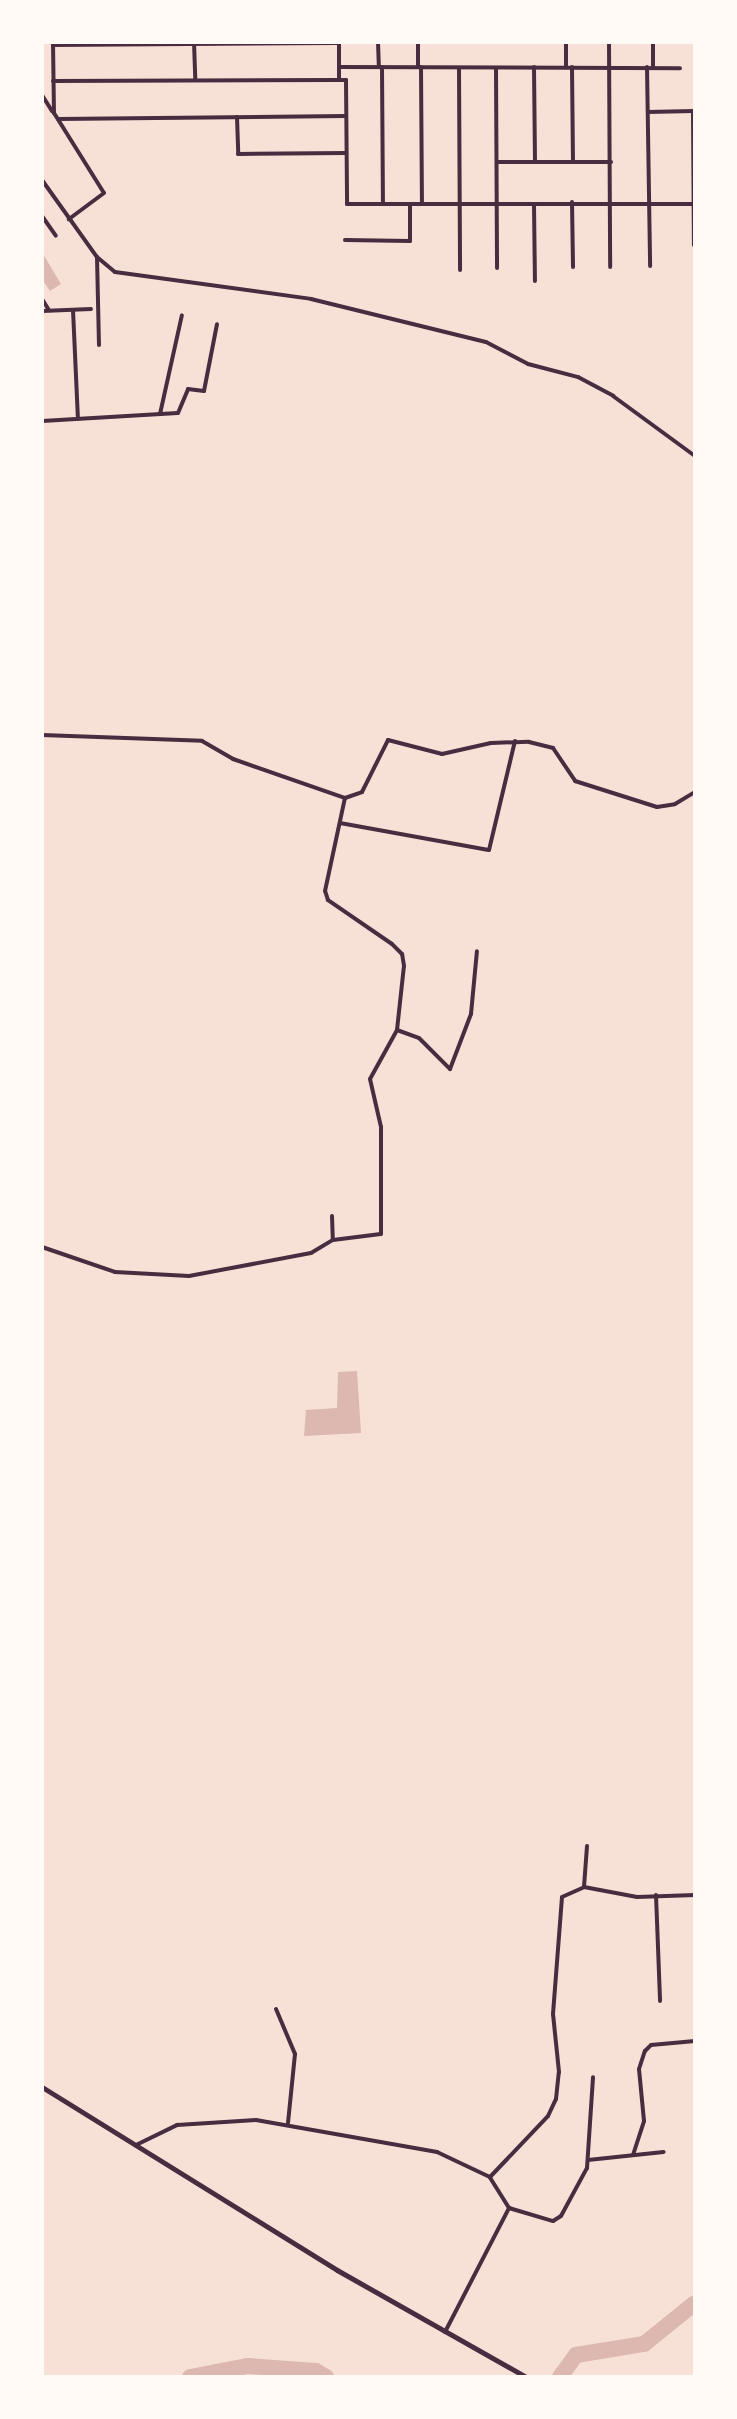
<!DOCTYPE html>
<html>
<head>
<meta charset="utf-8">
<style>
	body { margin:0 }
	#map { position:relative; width:737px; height:2419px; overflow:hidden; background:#f7e1d7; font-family:"Fira Sans",sans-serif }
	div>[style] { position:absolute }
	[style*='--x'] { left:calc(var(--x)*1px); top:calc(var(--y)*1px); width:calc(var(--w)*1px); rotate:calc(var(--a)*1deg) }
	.water>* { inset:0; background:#dcb8b0 }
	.river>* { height:16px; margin:-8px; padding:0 8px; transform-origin:8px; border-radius:8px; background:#dcb8b0 }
	.minor>* { height:4px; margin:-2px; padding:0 2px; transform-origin:2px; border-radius:2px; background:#4a2c40 }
	.tertiary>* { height:5px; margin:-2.5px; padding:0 2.5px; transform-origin:2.5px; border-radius:2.5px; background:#4a2c40 }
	span { translate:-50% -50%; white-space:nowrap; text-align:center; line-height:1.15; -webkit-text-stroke:6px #fffaf5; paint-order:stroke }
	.frame { position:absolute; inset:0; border:44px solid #fffaf5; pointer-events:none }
</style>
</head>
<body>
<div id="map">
	<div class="water">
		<i style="clip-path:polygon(43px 254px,61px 284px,50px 291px,42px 279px)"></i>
		<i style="clip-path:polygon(357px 1371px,361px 1433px,304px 1436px,306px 1410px,337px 1408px,338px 1372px)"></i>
	</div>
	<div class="river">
		<i style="--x:190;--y:2377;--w:58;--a:-10.9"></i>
		<i style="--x:247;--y:2366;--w:69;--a:4.1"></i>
		<i style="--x:316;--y:2371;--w:12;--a:31"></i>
		<i style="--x:560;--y:2377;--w:27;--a:-54"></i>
		<i style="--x:576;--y:2355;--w:69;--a:-9.2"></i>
		<i style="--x:644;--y:2344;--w:65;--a:-38.8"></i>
	</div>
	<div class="minor">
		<i style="--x:53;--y:42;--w:71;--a:89.2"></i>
		<i style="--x:54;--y:113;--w:94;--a:58"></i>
		<i style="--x:104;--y:193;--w:44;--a:143.4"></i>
		<i style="--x:194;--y:42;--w:38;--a:88"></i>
		<i style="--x:339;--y:42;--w:38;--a:90"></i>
		<i style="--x:339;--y:80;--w:7;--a:0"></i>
		<i style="--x:346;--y:80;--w:124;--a:89.5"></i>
		<i style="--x:347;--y:204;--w:348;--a:0"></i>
		<i style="--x:378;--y:42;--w:25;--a:88"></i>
		<i style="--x:418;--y:42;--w:25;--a:90"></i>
		<i style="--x:566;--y:42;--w:24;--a:90"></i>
		<i style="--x:609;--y:42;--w:225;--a:89.7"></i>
		<i style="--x:653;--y:42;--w:25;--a:90"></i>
		<i style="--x:53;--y:45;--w:286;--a:-0.4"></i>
		<i style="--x:339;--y:67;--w:341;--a:0.2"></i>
		<i style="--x:382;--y:67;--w:137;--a:89.6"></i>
		<i style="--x:421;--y:67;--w:137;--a:89.6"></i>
		<i style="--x:534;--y:67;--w:94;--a:89.4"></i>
		<i style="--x:572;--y:67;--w:95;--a:89.4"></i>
		<i style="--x:647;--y:67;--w:199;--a:89.1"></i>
		<i style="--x:459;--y:68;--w:202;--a:89.7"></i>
		<i style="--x:496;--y:68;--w:200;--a:89.7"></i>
		<i style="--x:53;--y:81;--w:286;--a:-0.2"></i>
		<i style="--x:42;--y:95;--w:19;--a:58"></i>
		<i style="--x:693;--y:111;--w:134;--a:89.6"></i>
		<i style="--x:648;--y:112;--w:46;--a:-1.2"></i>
		<i style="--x:237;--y:117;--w:37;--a:88"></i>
		<i style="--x:238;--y:154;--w:108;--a:-0.5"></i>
		<i style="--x:58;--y:119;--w:288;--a:-0.6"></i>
		<i style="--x:497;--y:162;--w:114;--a:0"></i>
		<i style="--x:42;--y:180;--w:95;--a:54.5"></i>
		<i style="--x:97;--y:257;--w:23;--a:40"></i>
		<i style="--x:115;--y:272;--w:198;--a:7.8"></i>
		<i style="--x:311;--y:299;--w:180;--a:13.8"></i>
		<i style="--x:486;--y:342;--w:47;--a:27.6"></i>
		<i style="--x:528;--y:364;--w:52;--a:14.6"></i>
		<i style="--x:578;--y:377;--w:40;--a:28"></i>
		<i style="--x:613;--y:396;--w:102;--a:36.2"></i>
		<i style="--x:572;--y:202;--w:65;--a:89.1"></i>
		<i style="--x:534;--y:204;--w:77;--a:89.3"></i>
		<i style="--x:42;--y:216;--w:24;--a:55"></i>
		<i style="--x:345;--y:240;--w:65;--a:0.9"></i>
		<i style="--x:410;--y:241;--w:36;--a:-90"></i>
		<i style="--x:97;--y:257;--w:88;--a:88.7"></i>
		<i style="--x:42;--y:299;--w:13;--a:58"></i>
		<i style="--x:73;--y:310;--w:109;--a:87.4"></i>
		<i style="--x:42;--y:311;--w:49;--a:-2.3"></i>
		<i style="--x:160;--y:414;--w:101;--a:-77.5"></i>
		<i style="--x:42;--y:421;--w:136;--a:-3.4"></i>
		<i style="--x:178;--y:413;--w:26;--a:-67"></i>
		<i style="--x:188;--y:389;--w:16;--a:7"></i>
		<i style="--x:204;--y:391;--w:68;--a:-79"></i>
		<i style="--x:42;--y:735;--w:160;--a:2.1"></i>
		<i style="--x:202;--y:741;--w:36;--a:30"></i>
		<i style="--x:233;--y:759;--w:119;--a:19.2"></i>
		<i style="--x:345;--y:798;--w:18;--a:-19"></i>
		<i style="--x:362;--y:792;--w:58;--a:-63.4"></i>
		<i style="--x:388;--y:740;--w:56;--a:14.5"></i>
		<i style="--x:442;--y:754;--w:50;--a:-12.7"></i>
		<i style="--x:491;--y:743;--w:38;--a:-2"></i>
		<i style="--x:529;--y:742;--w:25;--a:14"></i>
		<i style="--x:553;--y:748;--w:40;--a:56"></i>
		<i style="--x:575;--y:781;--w:86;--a:17.6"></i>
		<i style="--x:657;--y:807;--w:18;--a:-9"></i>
		<i style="--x:675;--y:804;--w:23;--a:-31"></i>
		<i style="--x:340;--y:823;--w:151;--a:10.3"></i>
		<i style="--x:489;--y:850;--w:112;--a:-76.6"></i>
		<i style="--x:397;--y:1030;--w:23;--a:20"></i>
		<i style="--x:419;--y:1038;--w:44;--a:45"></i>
		<i style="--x:450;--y:1069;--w:59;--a:-69.1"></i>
		<i style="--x:471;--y:1014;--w:63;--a:-84.6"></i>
		<i style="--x:332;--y:1216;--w:24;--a:88"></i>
		<i style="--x:42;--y:1247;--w:77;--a:18.9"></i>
		<i style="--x:115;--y:1272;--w:74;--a:3.1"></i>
		<i style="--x:189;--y:1276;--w:124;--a:-10.7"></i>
		<i style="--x:311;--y:1253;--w:26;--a:-31"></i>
		<i style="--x:333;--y:1240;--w:48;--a:-7.1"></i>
		<i style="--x:381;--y:1234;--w:107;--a:-90"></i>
		<i style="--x:381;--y:1127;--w:49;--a:-102.9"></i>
		<i style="--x:370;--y:1079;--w:56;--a:-61.1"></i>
		<i style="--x:397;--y:1030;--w:64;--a:-83.8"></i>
		<i style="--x:404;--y:966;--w:12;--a:-99"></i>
		<i style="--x:402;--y:954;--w:14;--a:-135"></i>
		<i style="--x:392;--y:944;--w:78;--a:-145.5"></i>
		<i style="--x:328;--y:900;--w:9;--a:-108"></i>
		<i style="--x:325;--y:891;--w:95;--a:-77.9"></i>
		<i style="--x:584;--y:1887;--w:41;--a:-85.8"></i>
		<i style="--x:656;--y:1895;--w:106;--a:87.8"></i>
		<i style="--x:276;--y:2009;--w:49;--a:67.1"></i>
		<i style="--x:295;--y:2054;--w:69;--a:95.8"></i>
		<i style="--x:136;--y:2145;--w:46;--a:-26"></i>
		<i style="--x:177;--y:2125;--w:79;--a:-3.6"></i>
		<i style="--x:256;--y:2120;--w:184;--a:10"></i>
		<i style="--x:437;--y:2152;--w:59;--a:25.3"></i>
		<i style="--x:633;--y:2155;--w:36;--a:-72"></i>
		<i style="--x:644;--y:2121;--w:52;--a:-95.5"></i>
		<i style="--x:639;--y:2069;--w:19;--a:-72"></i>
		<i style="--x:645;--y:2051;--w:8;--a:-45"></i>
		<i style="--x:651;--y:2045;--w:44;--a:-5.2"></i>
		<i style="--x:588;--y:2160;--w:76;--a:-6"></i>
		<i style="--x:490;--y:2177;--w:84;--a:-46.4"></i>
		<i style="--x:548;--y:2116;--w:19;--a:-65"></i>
		<i style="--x:556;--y:2099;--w:27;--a:-84"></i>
		<i style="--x:559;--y:2072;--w:58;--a:-95.9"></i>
		<i style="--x:553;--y:2014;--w:117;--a:-85.6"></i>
		<i style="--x:562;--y:1897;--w:24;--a:-24"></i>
		<i style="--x:584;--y:1887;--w:54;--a:10.7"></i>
		<i style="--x:637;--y:1897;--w:58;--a:-2"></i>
		<i style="--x:509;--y:2208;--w:46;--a:16.5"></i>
		<i style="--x:553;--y:2221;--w:9;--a:-32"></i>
		<i style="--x:561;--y:2216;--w:55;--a:-61.6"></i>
		<i style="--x:587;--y:2168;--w:91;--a:-86.2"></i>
		<i style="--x:445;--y:2332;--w:140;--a:-62.7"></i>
		<i style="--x:509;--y:2208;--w:36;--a:-122"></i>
	</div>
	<div class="tertiary">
		<i style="--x:42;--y:2087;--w:347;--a:31.8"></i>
		<i style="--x:337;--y:2270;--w:217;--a:29.5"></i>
	</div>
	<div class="frame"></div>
</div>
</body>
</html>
